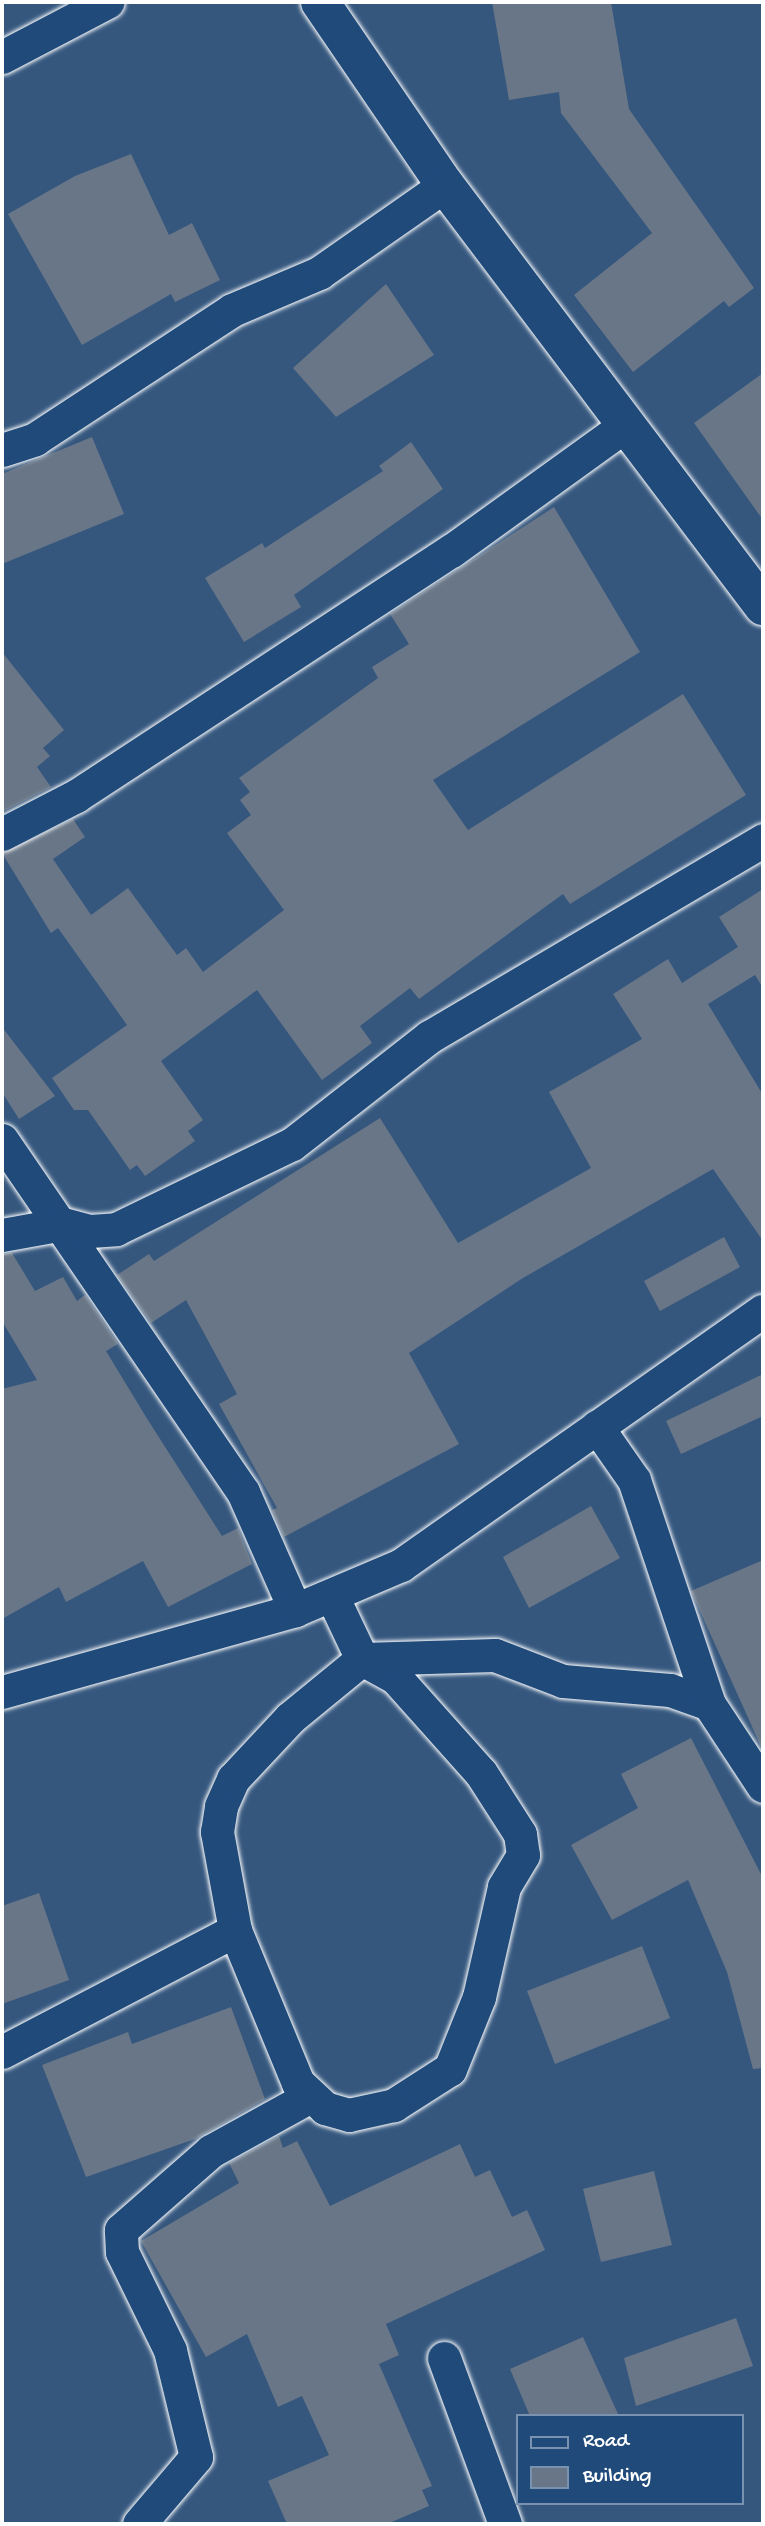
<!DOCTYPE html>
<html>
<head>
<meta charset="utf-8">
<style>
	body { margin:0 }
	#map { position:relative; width:765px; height:2526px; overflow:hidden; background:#35577e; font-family:"Gochi Hand",sans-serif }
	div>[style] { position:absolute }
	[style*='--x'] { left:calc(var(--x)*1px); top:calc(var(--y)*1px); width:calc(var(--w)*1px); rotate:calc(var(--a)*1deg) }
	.building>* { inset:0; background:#687687 }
	.roads { filter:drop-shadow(0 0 2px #fff) drop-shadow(0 0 2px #fff) }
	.minor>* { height:33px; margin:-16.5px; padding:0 16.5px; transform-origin:16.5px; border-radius:16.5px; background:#1f4a7a }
	.tertiary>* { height:38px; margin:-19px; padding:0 19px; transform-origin:19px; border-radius:19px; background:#1f4a7a }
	span { translate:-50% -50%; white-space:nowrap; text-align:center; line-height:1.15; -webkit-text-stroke:7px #1f4a7a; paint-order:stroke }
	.frame { position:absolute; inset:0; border:4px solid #fff; pointer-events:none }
	.legend { position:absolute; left:516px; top:2414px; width:228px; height:91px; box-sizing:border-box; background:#1f4a7a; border:2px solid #7992af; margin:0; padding:9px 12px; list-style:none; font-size:21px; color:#fff }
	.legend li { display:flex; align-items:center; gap:14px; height:35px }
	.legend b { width:35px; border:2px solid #7992af }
</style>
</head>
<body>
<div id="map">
	<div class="building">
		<i style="clip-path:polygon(492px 2px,611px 2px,629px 109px,754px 288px,729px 307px,724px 301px,633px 372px,574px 295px,652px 233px,561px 113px,559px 92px,509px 100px)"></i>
		<i style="clip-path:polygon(131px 154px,169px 235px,192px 223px,220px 280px,175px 302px,171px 294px,82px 345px,8px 214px,75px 176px)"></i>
		<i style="clip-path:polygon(386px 284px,434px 355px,336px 417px,293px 368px)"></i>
		<i style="clip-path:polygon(763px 373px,763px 520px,694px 423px)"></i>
		<i style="clip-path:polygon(92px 437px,124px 514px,2px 564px,2px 474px)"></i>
		<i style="clip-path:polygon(411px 442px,443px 489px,294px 595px,301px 607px,244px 642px,205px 578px,262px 543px,265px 548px,383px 471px,379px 466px)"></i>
		<i style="clip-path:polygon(554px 507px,640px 652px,433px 780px,468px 830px,683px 694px,746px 795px,570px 904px,563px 894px,419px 999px,410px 988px,360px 1026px,372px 1043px,322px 1080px,257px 990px,161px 1061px,203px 1120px,188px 1131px,195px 1141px,145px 1176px,137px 1165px,130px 1170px,88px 1110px,74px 1110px,52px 1078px,127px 1025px,58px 928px,51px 933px,2px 853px,73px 819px,85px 837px,53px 859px,91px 915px,128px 888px,177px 955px,186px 948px,203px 972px,284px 910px,227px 833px,251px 815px,240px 800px,250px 792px,239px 778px,378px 678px,372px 667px,409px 644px,390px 614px)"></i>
		<i style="clip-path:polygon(2px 652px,64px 730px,43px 748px,50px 756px,37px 767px,51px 787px,2px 812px)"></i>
		<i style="clip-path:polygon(763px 889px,763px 988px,755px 975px,708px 1004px,763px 1095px,763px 1241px,713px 1169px,523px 1278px,409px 1353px,459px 1444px,284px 1537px,272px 1510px,277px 1508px,219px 1404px,237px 1394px,186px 1300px,151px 1323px,117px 1275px,149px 1254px,154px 1261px,380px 1118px,458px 1243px,591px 1168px,549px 1092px,642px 1039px,613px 994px,668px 959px,682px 983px,738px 947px,719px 917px)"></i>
		<i style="clip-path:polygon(2px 1027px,55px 1096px,19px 1119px,2px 1092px)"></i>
		<i style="clip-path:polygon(724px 1237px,740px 1267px,660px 1311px,644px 1281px)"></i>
		<i style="clip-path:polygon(12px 1253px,35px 1291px,63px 1277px,77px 1301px,85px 1295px,118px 1344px,106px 1351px,146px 1417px,222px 1536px,238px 1528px,252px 1564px,168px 1607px,143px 1561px,66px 1602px,59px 1587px,2px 1619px,2px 1389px,37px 1380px,2px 1321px,2px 1254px)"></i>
		<i style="clip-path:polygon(763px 1374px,763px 1416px,681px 1454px,666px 1421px)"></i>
		<i style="clip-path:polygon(591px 1506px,620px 1558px,529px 1608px,503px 1557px)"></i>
		<i style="clip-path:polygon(763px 1560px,763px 1751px,691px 1591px)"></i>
		<i style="clip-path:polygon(691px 1738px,763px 1878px,763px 2068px,753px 2069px,727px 1972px,688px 1880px,612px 1920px,571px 1845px,638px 1808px,621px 1774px)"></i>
		<i style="clip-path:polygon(39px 1893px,69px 1980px,2px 2004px,2px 1906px)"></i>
		<i style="clip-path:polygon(642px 1946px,670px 2018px,555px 2064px,527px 1991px)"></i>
		<i style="clip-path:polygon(231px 2007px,265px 2099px,195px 2139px,86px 2177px,42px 2065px,128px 2032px,132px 2044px)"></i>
		<i style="clip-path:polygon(279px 2136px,283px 2148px,297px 2141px,330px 2206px,460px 2144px,475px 2177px,490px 2170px,512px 2217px,527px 2210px,545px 2250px,386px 2324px,399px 2355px,379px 2364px,432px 2486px,422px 2490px,429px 2506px,387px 2524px,287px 2524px,268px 2481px,329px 2455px,302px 2396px,278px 2407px,247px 2334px,206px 2357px,141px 2241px,239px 2183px,229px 2163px)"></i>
		<i style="clip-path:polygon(654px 2171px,672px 2245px,601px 2262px,583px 2189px)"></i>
		<i style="clip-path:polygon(736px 2318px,753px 2366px,636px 2406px,624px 2358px)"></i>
		<i style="clip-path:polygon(583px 2337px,619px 2416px,530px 2416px,510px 2369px)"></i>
	</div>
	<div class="roads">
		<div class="minor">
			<i style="--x:2;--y:57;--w:119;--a:-27.6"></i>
			<i style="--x:2;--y:450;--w:35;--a:-18"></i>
			<i style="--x:35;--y:439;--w:235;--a:-33.2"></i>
			<i style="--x:232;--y:310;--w:95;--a:-23"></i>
			<i style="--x:319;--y:273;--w:154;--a:-34.9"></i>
			<i style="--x:2;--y:834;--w:83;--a:-27.2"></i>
			<i style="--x:76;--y:796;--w:448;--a:-33.2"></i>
			<i style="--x:451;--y:551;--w:216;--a:-35.8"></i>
			<i style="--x:2;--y:1140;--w:427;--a:55.6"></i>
			<i style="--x:243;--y:1492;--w:129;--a:66.2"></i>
			<i style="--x:2;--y:1235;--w:62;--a:-10.2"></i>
			<i style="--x:63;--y:1224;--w:28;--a:15"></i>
			<i style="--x:90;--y:1231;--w:26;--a:-4"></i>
			<i style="--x:116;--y:1229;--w:195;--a:-25.8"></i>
			<i style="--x:292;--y:1144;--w:174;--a:-38"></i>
			<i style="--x:429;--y:1037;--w:388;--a:-30.5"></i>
			<i style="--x:333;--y:1598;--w:68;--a:64.6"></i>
			<i style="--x:362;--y:1659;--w:39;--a:29"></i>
			<i style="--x:396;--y:1678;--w:127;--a:48.2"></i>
			<i style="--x:481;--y:1773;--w:72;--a:57.4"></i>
			<i style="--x:520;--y:1834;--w:21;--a:82"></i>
			<i style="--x:523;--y:1855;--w:37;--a:121"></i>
			<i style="--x:504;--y:1887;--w:113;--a:102.8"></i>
			<i style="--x:479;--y:1997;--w:78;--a:111.9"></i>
			<i style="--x:450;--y:2069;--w:67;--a:147.3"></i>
			<i style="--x:394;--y:2105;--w:46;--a:167.5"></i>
			<i style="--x:349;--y:2115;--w:25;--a:-164"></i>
			<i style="--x:325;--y:2108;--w:37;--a:-137"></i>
			<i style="--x:298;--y:2083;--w:165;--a:-112.4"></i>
			<i style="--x:235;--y:1930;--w:100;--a:-100.4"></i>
			<i style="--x:217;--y:1832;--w:26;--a:-81"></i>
			<i style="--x:221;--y:1806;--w:30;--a:-66"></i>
			<i style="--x:233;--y:1779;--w:83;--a:-46.9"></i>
			<i style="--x:290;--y:1718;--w:93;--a:-39.3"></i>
			<i style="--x:362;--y:1659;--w:133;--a:-1.7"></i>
			<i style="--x:495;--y:1655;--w:73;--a:20.9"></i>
			<i style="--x:563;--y:1681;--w:107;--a:4.8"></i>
			<i style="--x:670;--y:1690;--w:41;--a:19.7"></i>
			<i style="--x:709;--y:1704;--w:236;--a:-108.5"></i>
			<i style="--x:634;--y:1480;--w:65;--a:-124.9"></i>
			<i style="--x:2;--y:1692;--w:304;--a:-15.6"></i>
			<i style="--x:295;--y:1610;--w:115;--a:-23"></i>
			<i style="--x:401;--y:1565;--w:442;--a:-35.1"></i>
			<i style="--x:709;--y:1704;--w:98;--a:56.6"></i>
			<i style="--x:2;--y:2052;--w:263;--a:-27.6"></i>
			<i style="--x:444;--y:2358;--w:177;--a:69.8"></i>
			<i style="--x:139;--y:2524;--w:88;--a:-49.6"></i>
			<i style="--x:196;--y:2457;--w:110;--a:-103.7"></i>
			<i style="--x:170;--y:2350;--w:109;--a:-116.1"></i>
			<i style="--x:122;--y:2252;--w:22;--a:-93"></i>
			<i style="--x:121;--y:2230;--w:120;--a:-41.3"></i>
			<i style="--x:211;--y:2151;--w:112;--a:-28.9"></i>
		</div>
		<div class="tertiary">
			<i style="--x:320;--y:2;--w:222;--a:55.7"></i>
			<i style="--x:445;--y:185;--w:528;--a:52.93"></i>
		</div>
	</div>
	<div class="frame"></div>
	<ul class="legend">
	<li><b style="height:9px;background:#1f4a7a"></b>Road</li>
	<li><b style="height:19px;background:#687687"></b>Building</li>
	</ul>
</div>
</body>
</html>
